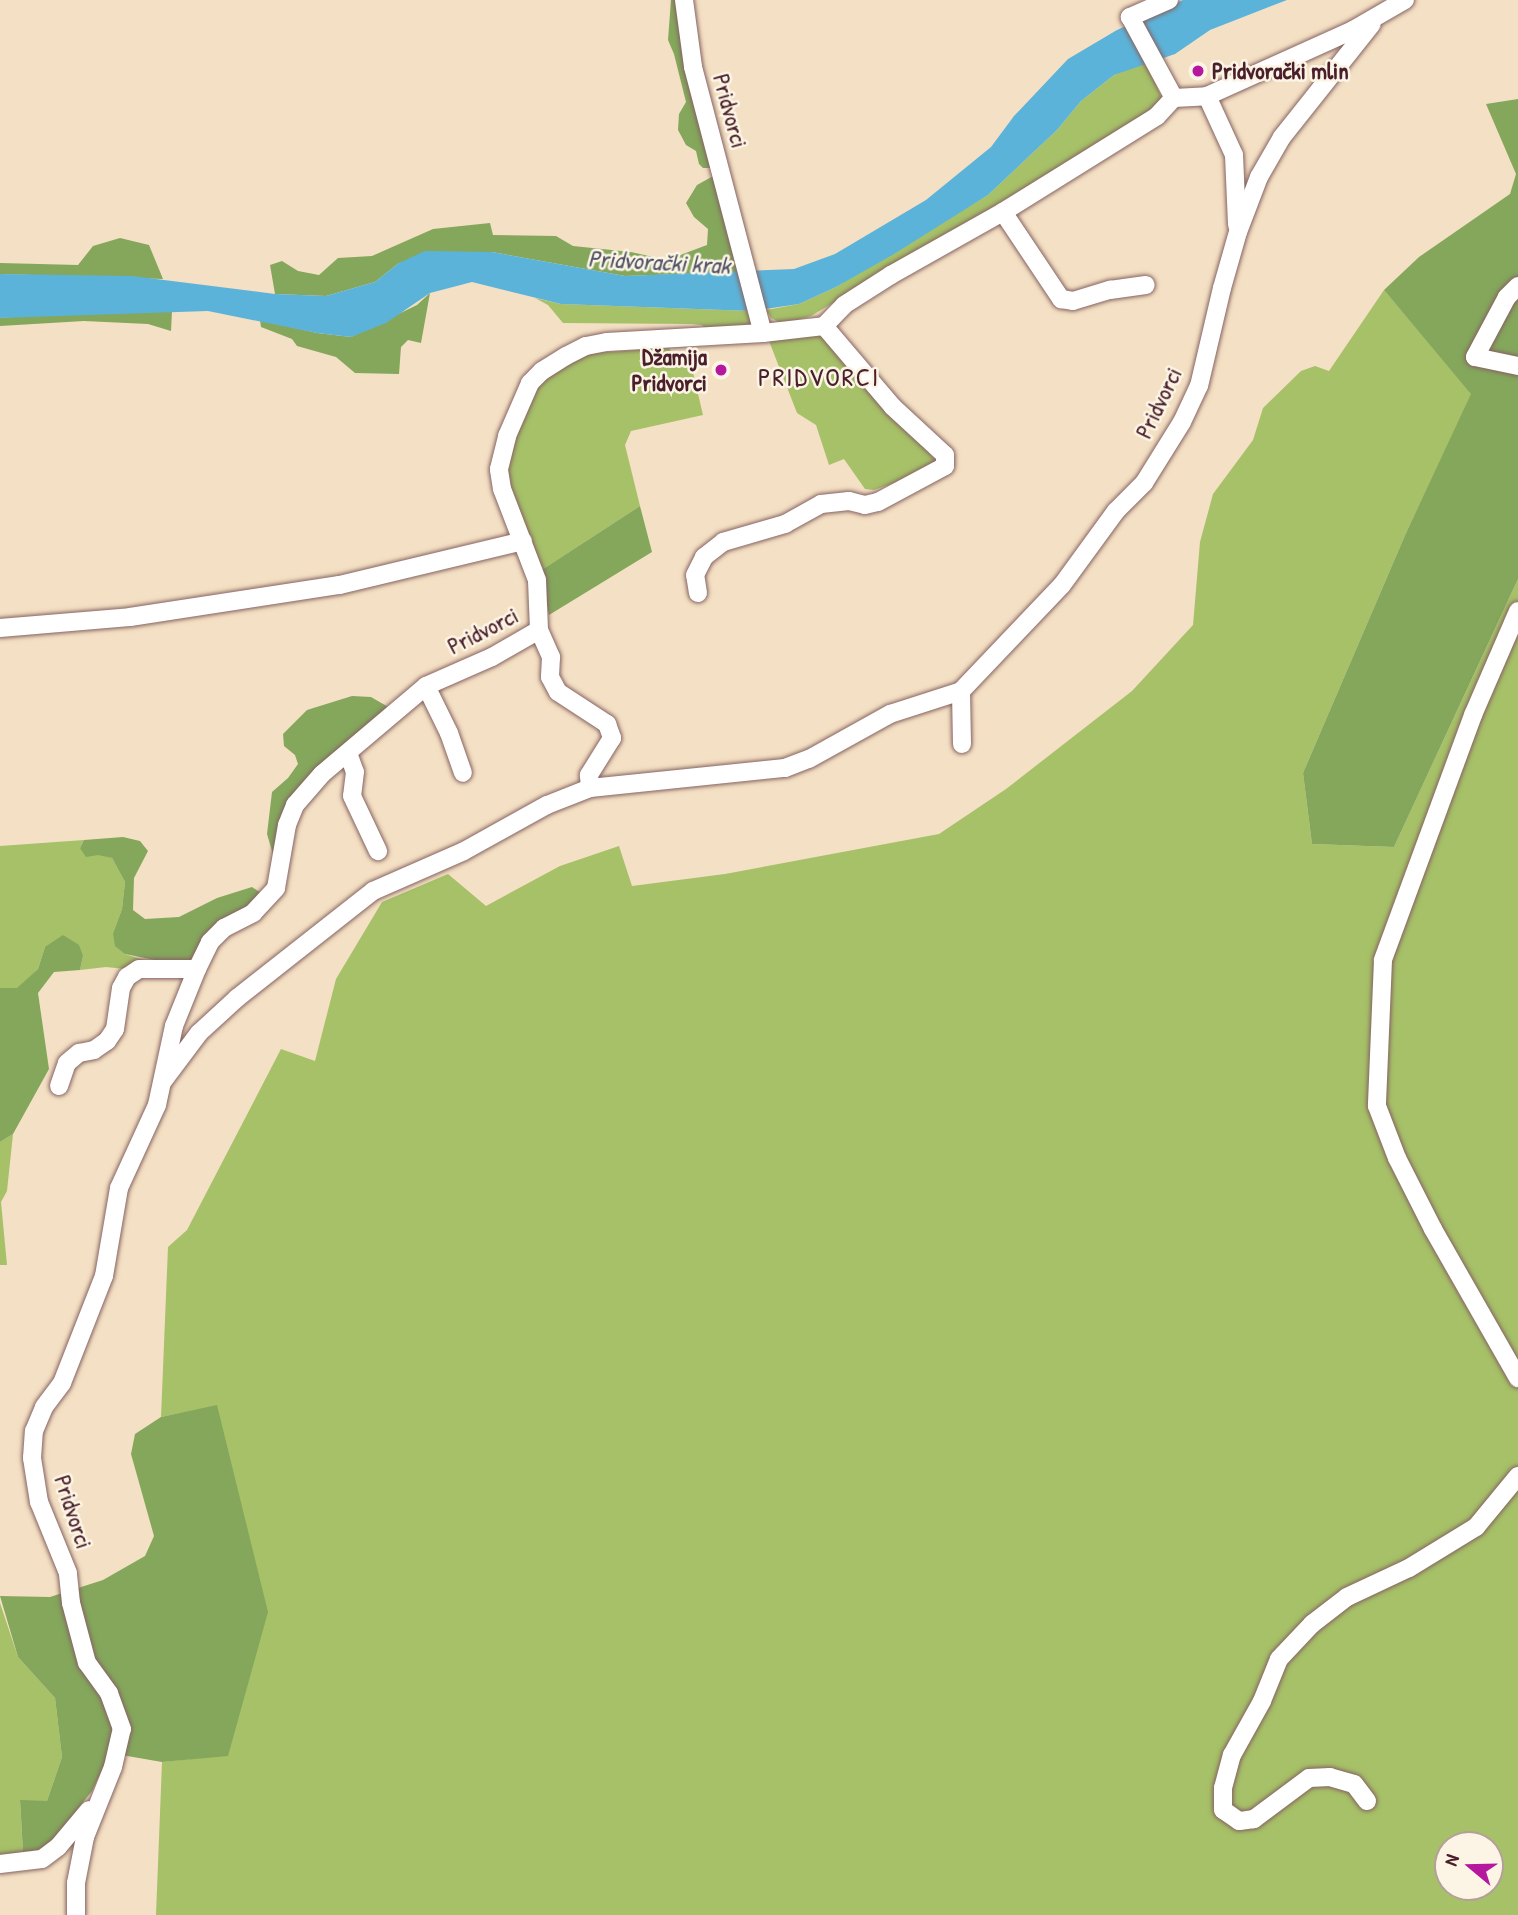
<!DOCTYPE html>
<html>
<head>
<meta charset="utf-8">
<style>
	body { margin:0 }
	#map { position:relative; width:1518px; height:1915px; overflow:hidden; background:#f4e0c4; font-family:"Patrick Hand",sans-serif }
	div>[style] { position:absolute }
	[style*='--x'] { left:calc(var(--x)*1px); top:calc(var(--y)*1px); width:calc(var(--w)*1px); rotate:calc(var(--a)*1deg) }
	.green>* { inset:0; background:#a6c168 }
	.forest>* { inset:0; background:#84a75c }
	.water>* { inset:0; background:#5cb3d9 }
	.roads { filter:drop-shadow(0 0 2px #866361) drop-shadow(0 0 2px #866361) }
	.street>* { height:18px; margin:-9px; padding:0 9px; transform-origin:9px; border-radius:9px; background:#fff }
	.dots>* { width:19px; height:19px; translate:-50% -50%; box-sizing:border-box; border:4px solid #fcf5e5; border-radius:50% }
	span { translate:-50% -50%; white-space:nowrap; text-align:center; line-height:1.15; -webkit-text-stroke:5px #fcf5e5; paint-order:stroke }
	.poi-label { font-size:23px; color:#4a1f2b; font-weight:700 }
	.left { translate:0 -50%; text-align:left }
	.right { translate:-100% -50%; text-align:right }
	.street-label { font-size:23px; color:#4a1f2b }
	.water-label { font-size:24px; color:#505368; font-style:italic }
	.quarter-label { font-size:26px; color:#4a1f2b; letter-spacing:2px }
	.north { position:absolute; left:1434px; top:1831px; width:70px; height:70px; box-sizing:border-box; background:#fcf5e5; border:2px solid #b59f9b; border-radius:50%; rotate:289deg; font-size:19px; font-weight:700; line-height:28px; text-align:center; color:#4a1f2b }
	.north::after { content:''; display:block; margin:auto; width:24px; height:32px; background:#b5179e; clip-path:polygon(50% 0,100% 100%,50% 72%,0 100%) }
</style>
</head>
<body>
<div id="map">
	<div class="green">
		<i style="clip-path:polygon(1147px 62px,1164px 104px,811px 316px,783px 324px,771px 318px,766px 310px,799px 304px,836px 287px,988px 195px,1057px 130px,1081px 101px,1114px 75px)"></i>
		<i style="clip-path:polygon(evenodd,1384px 290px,1472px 394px,1406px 533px,1303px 773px,1312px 844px,1394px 847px,1518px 579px,1518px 1915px,156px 1915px,162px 1762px,228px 1755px,217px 1406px,161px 1417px,168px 1247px,187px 1230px,281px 1049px,315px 1061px,336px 979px,382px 902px,448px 874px,486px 906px,560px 866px,619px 846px,632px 886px,725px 874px,939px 834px,1006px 789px,1132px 691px,1193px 625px,1200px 542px,1213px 494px,1253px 440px,1263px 408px,1301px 371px,1315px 366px,1329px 371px,1384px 290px,1448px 1845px,1490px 1845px,1490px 1887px,1448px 1887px,1448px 1845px)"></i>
		<i style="clip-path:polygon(535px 298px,561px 304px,751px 311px,753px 320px,749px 327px,707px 331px,702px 325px,691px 324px,563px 323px,548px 305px)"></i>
		<i style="clip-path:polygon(816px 334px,832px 338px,936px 461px,928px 471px,874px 490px,865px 489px,844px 459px,829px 465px,816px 425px,797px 413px,769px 341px)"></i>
		<i style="clip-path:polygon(669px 348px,676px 359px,691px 364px,703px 415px,631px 431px,625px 445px,640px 506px,540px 571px,504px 469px,532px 387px,557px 366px,591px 353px)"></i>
		<i style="clip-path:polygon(84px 840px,80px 848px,112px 858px,125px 882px,122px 909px,113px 933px,125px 954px,144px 960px,125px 969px,106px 967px,80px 970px,83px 956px,45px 947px,38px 969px,17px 989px,0 988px,0 846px)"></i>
		<i style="clip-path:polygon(13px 1134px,7px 1191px,1px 1202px,7px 1265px,0 1265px,0 1142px)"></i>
		<i style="clip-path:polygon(0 1603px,18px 1657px,55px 1698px,62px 1757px,47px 1801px,20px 1801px,23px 1852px,0 1856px)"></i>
	</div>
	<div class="forest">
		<i style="clip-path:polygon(671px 0,678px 0,713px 168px,703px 168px,699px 164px,696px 151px,686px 145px,678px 130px,679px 114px,686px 102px,674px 54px,668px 40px)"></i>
		<i style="clip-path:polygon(1518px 99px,1518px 579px,1394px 847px,1312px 844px,1303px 773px,1406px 533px,1471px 394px,1384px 290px,1419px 257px,1510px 194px,1516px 174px,1486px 104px)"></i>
		<i style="clip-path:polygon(715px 175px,743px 272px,625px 276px,492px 252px,399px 263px,375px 282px,326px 296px,275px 294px,270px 265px,282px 261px,298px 271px,319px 275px,338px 258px,372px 256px,433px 229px,490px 223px,493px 235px,556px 236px,573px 246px,631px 252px,667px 260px,707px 245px,708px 229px,694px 217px,686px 203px,697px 185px)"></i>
		<i style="clip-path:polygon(120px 238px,149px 245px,163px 279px,0 274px,0 263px,78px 265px,93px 246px)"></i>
		<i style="clip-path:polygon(430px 293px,421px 343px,408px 340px,401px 347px,399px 374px,355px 373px,336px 357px,297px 346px,292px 339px,261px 327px,260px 320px,317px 333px,351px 337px,417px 305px)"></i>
		<i style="clip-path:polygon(172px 311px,171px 331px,148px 324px,84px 321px,0 326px,0 318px,23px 316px)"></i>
		<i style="clip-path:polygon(640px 506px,652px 552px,549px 615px,540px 571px)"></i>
		<i style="clip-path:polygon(352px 696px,371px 697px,390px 708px,313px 771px,296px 790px,286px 807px,275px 861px,267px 834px,272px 792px,288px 778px,298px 764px,295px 755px,284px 746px,283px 734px,307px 710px)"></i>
		<i style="clip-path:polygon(123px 837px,140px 841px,148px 851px,134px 878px,133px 910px,145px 919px,179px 917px,217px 898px,252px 887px,264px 895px,195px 959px,169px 963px,125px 954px,115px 946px,113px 933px,122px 909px,125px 882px,112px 858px,98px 855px,86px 857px,80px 848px,84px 840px)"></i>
		<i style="clip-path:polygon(63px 935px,79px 945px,83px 956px,80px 970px,54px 972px,38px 993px,49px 1069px,13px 1134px,0 1142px,0 988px,17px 988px,38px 969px,45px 947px)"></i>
		<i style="clip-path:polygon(217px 1405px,268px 1612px,228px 1756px,162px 1762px,110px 1753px,92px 1791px,46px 1849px,23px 1852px,20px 1800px,47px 1801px,62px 1757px,55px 1698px,18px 1657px,0 1596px,50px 1597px,103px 1580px,145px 1556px,154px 1536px,131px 1454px,135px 1434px,161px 1417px)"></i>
	</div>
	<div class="water">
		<i style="clip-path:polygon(1183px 0,1287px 0,1210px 30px,1175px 54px,1114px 75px,1081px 101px,1057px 130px,988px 195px,894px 254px,836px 287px,799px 304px,751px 311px,561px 304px,472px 282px,430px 293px,386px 323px,351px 337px,317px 333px,208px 311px,0 318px,0 274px,132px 276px,275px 294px,326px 296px,375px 282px,399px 263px,425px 251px,492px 252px,625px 276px,794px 269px,835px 254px,926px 200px,991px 147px,1014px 116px,1068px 59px,1117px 30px)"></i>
	</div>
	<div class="roads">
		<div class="street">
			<i style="--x:684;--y:0;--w:68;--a:82.3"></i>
			<i style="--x:693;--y:67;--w:275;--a:75.3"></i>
			<i style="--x:1169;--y:0;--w:43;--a:156.4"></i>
			<i style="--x:1130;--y:17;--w:92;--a:61.5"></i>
			<i style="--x:1207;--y:96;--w:65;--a:65.4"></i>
			<i style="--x:1234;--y:155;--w:70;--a:87.5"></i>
			<i style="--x:1003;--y:212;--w:105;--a:56.3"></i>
			<i style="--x:1061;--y:299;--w:12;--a:9"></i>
			<i style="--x:1073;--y:301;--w:39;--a:-17"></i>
			<i style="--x:1110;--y:290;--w:36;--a:-8"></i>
			<i style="--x:1518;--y:286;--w:16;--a:135"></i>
			<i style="--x:1507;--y:297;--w:68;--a:118.1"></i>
			<i style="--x:1475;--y:357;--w:44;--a:11.8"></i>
			<i style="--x:698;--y:593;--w:18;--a:-99"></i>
			<i style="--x:695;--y:575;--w:20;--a:-63"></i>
			<i style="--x:704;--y:557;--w:24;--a:-38"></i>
			<i style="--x:723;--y:542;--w:65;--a:-16.2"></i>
			<i style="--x:785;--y:524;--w:41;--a:-29.1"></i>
			<i style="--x:821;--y:504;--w:28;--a:-6"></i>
			<i style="--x:849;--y:501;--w:16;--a:14"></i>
			<i style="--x:865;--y:505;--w:13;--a:-13"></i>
			<i style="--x:878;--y:502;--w:76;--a:-28.2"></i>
			<i style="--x:945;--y:466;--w:11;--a:-90"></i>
			<i style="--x:945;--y:455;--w:71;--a:-137.3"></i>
			<i style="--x:893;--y:407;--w:106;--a:-130.4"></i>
			<i style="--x:1518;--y:611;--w:113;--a:113.4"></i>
			<i style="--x:1473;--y:715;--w:261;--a:110.2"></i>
			<i style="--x:1383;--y:960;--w:146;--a:92.4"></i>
			<i style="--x:1377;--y:1106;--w:56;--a:69"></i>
			<i style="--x:1397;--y:1158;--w:80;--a:63.1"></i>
			<i style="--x:1433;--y:1229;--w:172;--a:60.3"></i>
			<i style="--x:0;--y:628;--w:130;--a:-4.8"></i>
			<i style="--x:130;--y:617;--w:212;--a:-8.7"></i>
			<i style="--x:340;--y:585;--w:188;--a:-13.5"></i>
			<i style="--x:539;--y:630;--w:30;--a:66"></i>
			<i style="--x:551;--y:657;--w:20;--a:93"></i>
			<i style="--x:550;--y:677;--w:17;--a:62"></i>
			<i style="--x:558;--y:692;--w:59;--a:33.1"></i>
			<i style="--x:607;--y:724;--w:15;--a:70"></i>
			<i style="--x:612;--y:738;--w:44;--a:121.9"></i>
			<i style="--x:589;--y:775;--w:13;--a:86"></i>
			<i style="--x:426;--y:686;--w:52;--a:63.9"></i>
			<i style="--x:449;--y:733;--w:42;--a:70.7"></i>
			<i style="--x:962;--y:744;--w:53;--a:-91.1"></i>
			<i style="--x:961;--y:691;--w:146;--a:-46.4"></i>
			<i style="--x:1062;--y:585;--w:92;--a:-53.9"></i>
			<i style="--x:1116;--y:511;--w:40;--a:-45"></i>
			<i style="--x:1144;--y:483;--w:72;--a:-58.1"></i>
			<i style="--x:1182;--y:422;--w:40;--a:-65"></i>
			<i style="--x:1199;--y:386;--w:101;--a:-76.8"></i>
			<i style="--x:1222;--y:288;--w:58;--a:-74.1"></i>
			<i style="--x:1238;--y:232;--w:59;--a:-69.1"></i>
			<i style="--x:1259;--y:177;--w:46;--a:-60.1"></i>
			<i style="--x:1282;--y:137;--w:144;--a:-51.5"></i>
			<i style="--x:348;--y:753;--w:20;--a:70"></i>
			<i style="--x:355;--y:772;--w:24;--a:97"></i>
			<i style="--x:352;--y:796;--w:61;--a:64.7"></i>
			<i style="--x:163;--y:1081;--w:60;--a:-53.1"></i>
			<i style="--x:199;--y:1033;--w:52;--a:-42.6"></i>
			<i style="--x:237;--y:998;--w:173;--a:-38.2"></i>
			<i style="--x:373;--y:891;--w:99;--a:-23.7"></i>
			<i style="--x:464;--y:851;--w:95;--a:-29"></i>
			<i style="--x:547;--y:805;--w:46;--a:-21.6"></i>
			<i style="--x:590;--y:788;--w:196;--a:-5.9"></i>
			<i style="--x:785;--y:768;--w:26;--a:-21"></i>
			<i style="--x:809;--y:759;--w:93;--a:-29.1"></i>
			<i style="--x:890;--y:714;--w:75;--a:-17.9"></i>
			<i style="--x:59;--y:1086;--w:24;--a:-71"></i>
			<i style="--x:67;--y:1063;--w:16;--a:-40"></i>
			<i style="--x:79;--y:1053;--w:15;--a:-11"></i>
			<i style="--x:94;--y:1050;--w:16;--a:-35"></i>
			<i style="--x:107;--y:1041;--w:14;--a:-56"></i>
			<i style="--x:115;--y:1029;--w:41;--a:-81.7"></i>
			<i style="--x:121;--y:988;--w:13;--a:-61"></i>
			<i style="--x:127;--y:977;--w:14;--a:-34"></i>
			<i style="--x:139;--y:969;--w:58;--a:0"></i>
			<i style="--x:1367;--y:1801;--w:21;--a:-127"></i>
			<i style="--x:1354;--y:1784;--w:25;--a:-164"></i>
			<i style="--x:1330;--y:1777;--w:21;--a:177"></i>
			<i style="--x:1309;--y:1778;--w:69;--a:143.3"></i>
			<i style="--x:1254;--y:1819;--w:15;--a:172"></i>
			<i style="--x:1239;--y:1821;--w:19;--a:-145"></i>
			<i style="--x:1223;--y:1810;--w:22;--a:-90"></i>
			<i style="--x:1223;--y:1788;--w:34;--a:-75"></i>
			<i style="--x:1232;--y:1755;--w:62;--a:-60.9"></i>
			<i style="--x:1262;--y:1701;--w:45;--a:-68"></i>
			<i style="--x:1279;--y:1659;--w:48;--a:-46.7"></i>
			<i style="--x:1312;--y:1624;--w:44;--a:-37.6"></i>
			<i style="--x:1347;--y:1597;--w:68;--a:-25.1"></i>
			<i style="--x:1409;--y:1568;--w:79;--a:-31.5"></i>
			<i style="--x:1476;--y:1527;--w:66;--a:-50.5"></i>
			<i style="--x:0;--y:1864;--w:42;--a:-6.8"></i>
			<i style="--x:42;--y:1859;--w:20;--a:-37"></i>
			<i style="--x:58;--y:1847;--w:48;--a:-50"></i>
			<i style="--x:76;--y:1915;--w:32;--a:-90"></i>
			<i style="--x:76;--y:1883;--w:47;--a:-78.9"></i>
			<i style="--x:85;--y:1837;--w:75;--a:-68.2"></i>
			<i style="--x:113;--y:1767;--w:39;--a:-77"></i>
			<i style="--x:122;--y:1729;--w:38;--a:-110"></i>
			<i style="--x:109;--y:1693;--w:37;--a:-126"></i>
			<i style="--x:87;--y:1663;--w:62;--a:-104.9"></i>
			<i style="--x:71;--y:1603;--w:30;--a:-96"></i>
			<i style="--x:68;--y:1573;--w:77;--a:-112.2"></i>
			<i style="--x:39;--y:1502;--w:45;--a:-99"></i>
			<i style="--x:32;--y:1458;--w:27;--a:-86"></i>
			<i style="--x:34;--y:1431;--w:26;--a:-67"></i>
			<i style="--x:44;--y:1407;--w:30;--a:-53"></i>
			<i style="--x:62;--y:1383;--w:115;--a:-68.6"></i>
			<i style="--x:104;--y:1276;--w:89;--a:-80.3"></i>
			<i style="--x:119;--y:1188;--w:91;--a:-65.4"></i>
			<i style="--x:157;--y:1105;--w:81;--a:-77.9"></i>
			<i style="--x:174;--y:1026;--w:61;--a:-68"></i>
			<i style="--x:197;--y:969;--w:30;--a:-64"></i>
			<i style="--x:210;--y:942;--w:20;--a:-45"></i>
			<i style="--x:224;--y:928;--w:33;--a:-27"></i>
			<i style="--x:253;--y:913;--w:34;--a:-47"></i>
			<i style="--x:276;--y:888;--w:64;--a:-80.1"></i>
			<i style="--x:287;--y:825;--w:22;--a:-68"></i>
			<i style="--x:295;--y:805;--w:41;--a:-48.9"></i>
			<i style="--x:322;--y:774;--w:136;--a:-40.2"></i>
			<i style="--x:426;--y:686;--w:72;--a:-23.7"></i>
			<i style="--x:492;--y:657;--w:54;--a:-29.9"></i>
			<i style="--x:539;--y:630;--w:50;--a:-92.3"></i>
			<i style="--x:537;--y:580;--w:97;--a:-111"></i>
			<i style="--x:502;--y:489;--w:20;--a:-99"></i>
			<i style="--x:499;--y:469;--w:34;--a:-76"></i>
			<i style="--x:507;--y:436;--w:58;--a:-66.5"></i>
			<i style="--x:530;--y:383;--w:17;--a:-45"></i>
			<i style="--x:542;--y:371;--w:28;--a:-32"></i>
			<i style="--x:566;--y:356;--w:22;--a:-27"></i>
			<i style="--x:586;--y:346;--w:21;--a:-11"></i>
			<i style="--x:607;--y:342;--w:156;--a:-3.3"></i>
			<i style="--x:763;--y:333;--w:61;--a:-6.5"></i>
			<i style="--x:824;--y:326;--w:29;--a:-46"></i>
			<i style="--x:844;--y:305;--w:56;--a:-32.6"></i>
			<i style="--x:891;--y:275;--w:129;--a:-29.4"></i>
			<i style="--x:1003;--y:212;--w:181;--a:-31.9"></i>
			<i style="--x:1157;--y:116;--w:25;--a:-47"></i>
			<i style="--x:1174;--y:98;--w:33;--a:-3"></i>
			<i style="--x:1207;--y:96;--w:160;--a:-24.3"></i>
			<i style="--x:1353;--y:30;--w:60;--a:-30"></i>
		</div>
	</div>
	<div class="dots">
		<i style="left:1198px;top:71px;background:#b5179e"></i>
		<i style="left:721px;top:370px;background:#b5179e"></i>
	</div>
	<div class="poi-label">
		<span class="left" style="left:1212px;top:71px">Pridvorački mlin</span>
		<span class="right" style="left:707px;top:370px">Džamija<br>Pridvorci</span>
	</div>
	<div class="street-label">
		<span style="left:730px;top:111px;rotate:75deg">Pridvorci</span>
		<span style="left:1159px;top:403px;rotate:-64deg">Pridvorci</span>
		<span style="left:483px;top:631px;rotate:-27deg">Pridvorci</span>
		<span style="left:73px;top:1512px;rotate:72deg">Pridvorci</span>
	</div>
	<div class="water-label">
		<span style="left:659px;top:262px;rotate:3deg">Pridvorački krak</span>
	</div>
	<div class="quarter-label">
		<span style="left:819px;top:377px">PRIDVORCI</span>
	</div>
	<div class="north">N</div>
</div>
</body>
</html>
